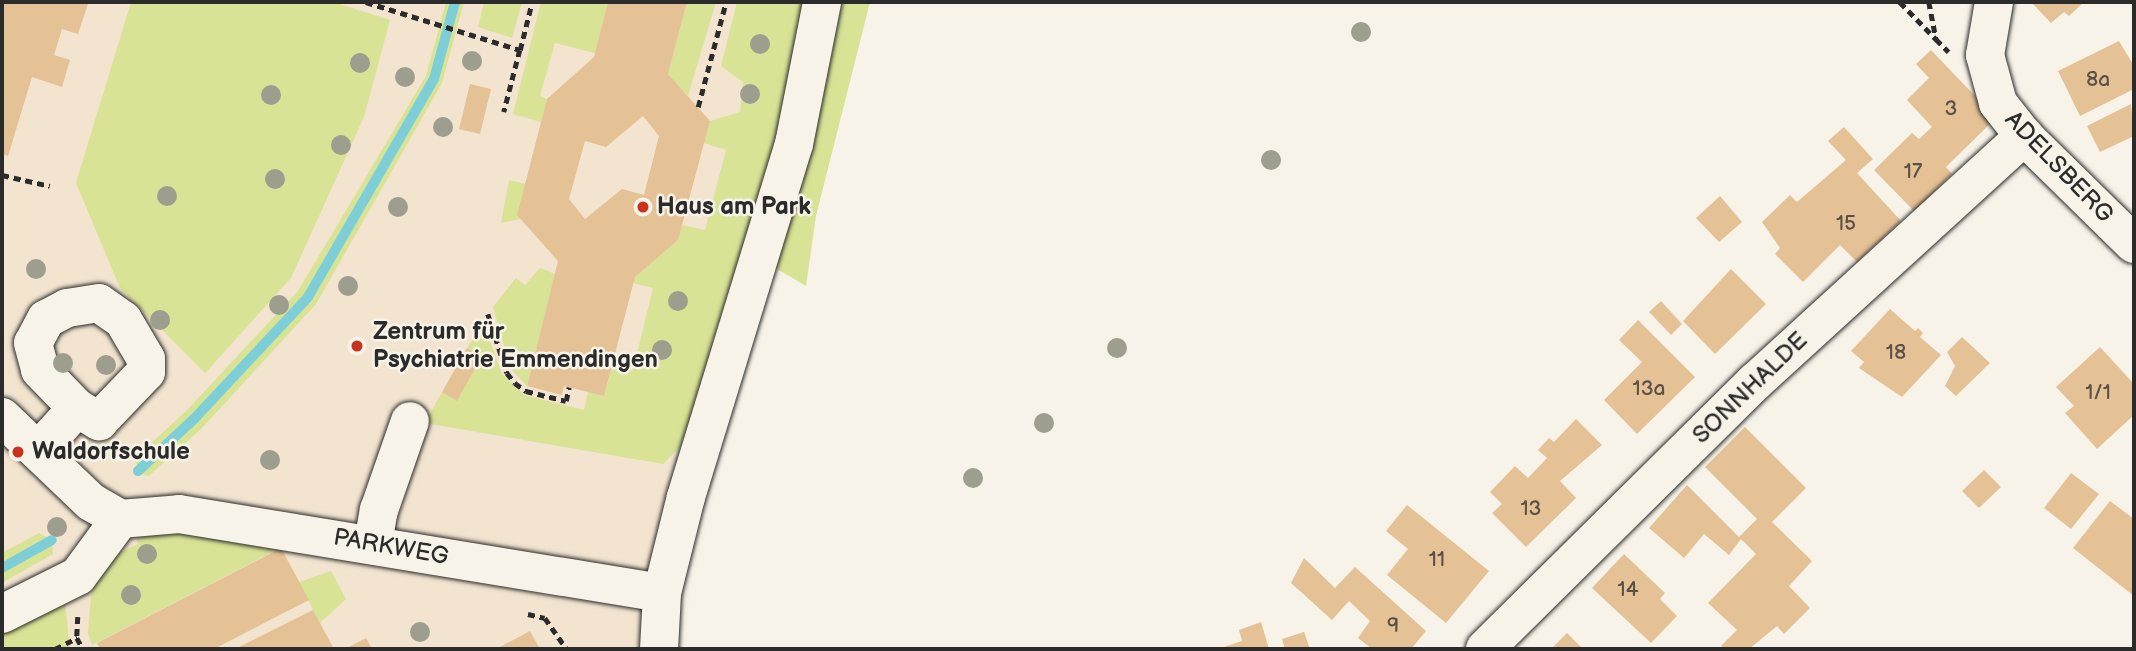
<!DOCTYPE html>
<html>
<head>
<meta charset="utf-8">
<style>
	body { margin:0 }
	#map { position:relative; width:2136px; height:651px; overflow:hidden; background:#f7f3e8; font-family:"Balsamiq Sans",sans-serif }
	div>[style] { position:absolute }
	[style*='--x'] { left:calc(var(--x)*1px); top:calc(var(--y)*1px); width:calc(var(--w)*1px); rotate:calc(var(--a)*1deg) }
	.built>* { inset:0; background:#f2e4cf }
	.green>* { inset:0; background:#d8e395 }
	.stream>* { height:10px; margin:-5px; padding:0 5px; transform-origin:5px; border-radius:5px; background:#7eced8 }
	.building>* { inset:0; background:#e5c196 }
	.path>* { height:4.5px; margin-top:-2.25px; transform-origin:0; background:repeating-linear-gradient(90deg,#2b2b2b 0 7px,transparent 0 12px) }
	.roads { filter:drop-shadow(0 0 2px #2b2b2b) drop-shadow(0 0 2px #2b2b2b) }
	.minor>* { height:38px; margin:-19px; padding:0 19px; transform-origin:19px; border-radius:19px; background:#f7f3e8 }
	.trees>* { width:20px; height:20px; margin:-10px; border-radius:50%; background:#9e9e8f }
	.dots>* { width:19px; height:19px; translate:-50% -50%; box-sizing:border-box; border:4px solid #f7f3e8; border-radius:50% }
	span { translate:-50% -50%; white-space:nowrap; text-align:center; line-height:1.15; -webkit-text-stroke:5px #f7f3e8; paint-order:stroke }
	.number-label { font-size:21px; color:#5a5046 }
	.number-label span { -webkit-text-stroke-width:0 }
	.street-label { font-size:24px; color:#2b2b2b }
	.poi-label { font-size:24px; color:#2b2b2b; font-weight:700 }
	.left { translate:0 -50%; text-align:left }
	.frame { position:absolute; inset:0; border:4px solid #2b2b2b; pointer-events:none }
</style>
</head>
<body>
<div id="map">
	<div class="built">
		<i style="clip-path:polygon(2px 2px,798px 2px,645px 649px,2px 649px)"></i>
	</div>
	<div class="green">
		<i style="clip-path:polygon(131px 2px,333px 2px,390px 20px,364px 117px,291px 278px,205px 373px,120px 288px,76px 183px)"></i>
		<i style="clip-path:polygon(446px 2px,464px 2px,442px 83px,316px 304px,202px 428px,149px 476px,142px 474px,134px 459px,187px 410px,298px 291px,426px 76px)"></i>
		<i style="clip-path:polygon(484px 2px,522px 2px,512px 38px,478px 27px)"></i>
		<i style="clip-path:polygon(541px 2px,608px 2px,595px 53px,555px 43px,540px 96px,547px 99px,541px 122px,513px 114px)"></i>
		<i style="clip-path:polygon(687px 2px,716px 2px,688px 96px,668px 74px)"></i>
		<i style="clip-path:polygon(737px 2px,870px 2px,816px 216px,806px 286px,743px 249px,683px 444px,663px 464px,425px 423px,442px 392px,457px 400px,482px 357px,467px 348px,483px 322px,502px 374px,524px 395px,584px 410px,588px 392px,604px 396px,612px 366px,633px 370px,653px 288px,633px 283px,635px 277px,678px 240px,682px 225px,705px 230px,726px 150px,704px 143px,710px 121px,740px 112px,743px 82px,721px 66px)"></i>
		<i style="clip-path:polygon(509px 180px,525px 184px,521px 219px,501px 223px)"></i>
		<i style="clip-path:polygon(540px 268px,555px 274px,527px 386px,510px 368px,493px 307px,516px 278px,525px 285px)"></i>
		<i style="clip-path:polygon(159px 529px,288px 544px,92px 645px,88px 633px,91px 595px,102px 561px,138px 544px,136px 536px)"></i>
		<i style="clip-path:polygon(39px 533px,52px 540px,53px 554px,2px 583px,2px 553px)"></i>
		<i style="clip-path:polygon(331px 571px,346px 599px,320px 623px,299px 582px)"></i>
		<i style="clip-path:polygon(54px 597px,65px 604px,70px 649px,2px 649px,2px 627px)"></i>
	</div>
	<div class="stream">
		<i style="--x:138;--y:471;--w:76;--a:-42.9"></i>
		<i style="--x:194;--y:419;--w:167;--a:-46.9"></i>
		<i style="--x:308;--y:297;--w:252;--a:-60"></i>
		<i style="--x:434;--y:79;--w:80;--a:-74.7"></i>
		<i style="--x:2;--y:568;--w:57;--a:-29.2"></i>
	</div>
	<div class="building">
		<i style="clip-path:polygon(2px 2px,88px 4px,78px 34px,62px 29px,54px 55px,70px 60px,62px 87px,32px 77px,8px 156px,2px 154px)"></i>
		<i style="clip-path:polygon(evenodd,608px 2px,687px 2px,668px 74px,710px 121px,678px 240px,635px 277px,604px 396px,564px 386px,562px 395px,527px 386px,558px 261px,517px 215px,547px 99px,594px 57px,608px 2px,643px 116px,659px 136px,644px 195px,622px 189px,585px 219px,569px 199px,585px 141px,606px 147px,643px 116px)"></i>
		<i style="clip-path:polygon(2031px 2px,2084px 2px,2069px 16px,2064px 12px,2051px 23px)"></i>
		<i style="clip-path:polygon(2119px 41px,2134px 66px,2134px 89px,2080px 116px,2058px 71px)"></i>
		<i style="clip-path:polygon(1931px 50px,1996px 118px,1946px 167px,1952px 174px,1914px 211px,1874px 170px,1912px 133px,1919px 139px,1932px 127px,1907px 100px,1929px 78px,1916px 64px)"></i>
		<i style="clip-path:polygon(470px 84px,491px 89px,480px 134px,459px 129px)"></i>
		<i style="clip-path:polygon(2131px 104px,2134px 136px,2100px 152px,2087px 126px)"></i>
		<i style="clip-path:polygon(1844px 127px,1873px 159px,1857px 173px,1901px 221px,1857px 262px,1840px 245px,1803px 282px,1775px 254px,1780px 248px,1762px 222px,1790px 195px,1797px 202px,1846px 160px,1828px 141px)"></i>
		<i style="clip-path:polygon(1720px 196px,1742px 222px,1719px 242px,1696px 218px)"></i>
		<i style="clip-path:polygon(1731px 269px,1766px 304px,1715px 354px,1683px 321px)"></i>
		<i style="clip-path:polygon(1661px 301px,1682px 324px,1671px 335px,1649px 312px)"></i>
		<i style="clip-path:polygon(1890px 309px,1915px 331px,1918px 328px,1923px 333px,1920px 337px,1941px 355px,1902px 397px,1859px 368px,1864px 362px,1851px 351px)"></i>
		<i style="clip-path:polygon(1638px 320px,1695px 377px,1637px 434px,1604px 400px,1642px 362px,1619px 340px)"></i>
		<i style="clip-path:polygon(1962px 337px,1990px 363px,1956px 396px,1945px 386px,1955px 366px,1947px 352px)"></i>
		<i style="clip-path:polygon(2100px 347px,2134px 384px,2134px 415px,2097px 449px,2065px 413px,2074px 406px,2056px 387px)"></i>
		<i style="clip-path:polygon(467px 348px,482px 356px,457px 401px,442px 392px)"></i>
		<i style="clip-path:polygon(1576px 419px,1602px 445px,1560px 481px,1576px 498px,1526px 547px,1492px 513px,1502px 504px,1490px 492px,1515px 466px,1528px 478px,1547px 458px,1538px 450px,1549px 438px,1554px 442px)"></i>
		<i style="clip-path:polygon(1745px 427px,1806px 488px,1772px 522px,1812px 561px,1789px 586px,1810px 608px,1784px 634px,1777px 626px,1749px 649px,1725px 649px,1721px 646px,1737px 630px,1708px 603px,1756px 554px,1741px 539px,1729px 555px,1704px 534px,1684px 558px,1649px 528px,1687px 485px,1739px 537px,1757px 519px,1705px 467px)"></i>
		<i style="clip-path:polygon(1984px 470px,2001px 487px,1979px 508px,1962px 491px)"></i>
		<i style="clip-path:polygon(2071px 473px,2099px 494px,2071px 529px,2044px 508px)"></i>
		<i style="clip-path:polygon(2110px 501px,2134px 519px,2134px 596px,2073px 548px)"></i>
		<i style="clip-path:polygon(1407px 505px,1489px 571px,1446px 623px,1387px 575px,1408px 549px,1386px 531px)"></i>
		<i style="clip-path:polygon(281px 548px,309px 600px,214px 649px,100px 649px,97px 643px)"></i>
		<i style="clip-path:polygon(1624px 554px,1665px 593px,1660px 599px,1677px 616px,1651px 643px,1592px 588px)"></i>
		<i style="clip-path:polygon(1304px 558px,1335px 588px,1355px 567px,1426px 631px,1411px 649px,1372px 649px,1358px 638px,1370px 621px,1349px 601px,1332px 620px,1291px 583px)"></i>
		<i style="clip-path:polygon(313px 610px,334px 649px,235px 649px)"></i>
		<i style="clip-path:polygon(1261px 622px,1269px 649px,1218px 649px,1242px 641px,1239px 630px)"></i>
		<i style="clip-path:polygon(530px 631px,540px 649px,496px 649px)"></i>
		<i style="clip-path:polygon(1304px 632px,1310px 649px,1285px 649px,1282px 639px)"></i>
		<i style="clip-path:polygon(1567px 633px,1583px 649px,1551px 649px)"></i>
		<i style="clip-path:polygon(366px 638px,372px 649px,345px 649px)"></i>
	</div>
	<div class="path">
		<i style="--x:366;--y:2;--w:161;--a:17.3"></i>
		<i style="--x:520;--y:50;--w:64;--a:104.5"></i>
		<i style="--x:1900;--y:2;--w:52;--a:45.8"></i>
		<i style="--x:1929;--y:2;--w:38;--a:79"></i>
		<i style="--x:1936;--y:39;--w:18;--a:45"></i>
		<i style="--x:520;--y:50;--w:49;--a:-76"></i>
		<i style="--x:698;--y:107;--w:109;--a:-75.1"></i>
		<i style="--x:2;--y:175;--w:49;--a:12.9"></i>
		<i style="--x:488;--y:314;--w:62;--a:72.1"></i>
		<i style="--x:507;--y:373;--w:13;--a:51"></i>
		<i style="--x:515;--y:383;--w:14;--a:36"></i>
		<i style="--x:526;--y:391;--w:41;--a:14"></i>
		<i style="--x:566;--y:401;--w:14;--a:-78"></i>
		<i style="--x:528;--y:614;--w:17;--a:13"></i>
		<i style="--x:545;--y:618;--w:38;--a:55"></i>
		<i style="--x:78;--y:617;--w:21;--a:93"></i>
		<i style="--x:77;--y:638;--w:13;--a:61"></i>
		<i style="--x:55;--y:649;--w:25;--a:-27"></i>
	</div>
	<div class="roads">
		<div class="minor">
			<i style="--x:1994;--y:2;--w:54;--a:99.6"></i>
			<i style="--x:1985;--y:55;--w:50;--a:74.8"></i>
			<i style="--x:1998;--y:103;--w:42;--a:51.8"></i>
			<i style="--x:2024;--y:136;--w:154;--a:44.5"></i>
			<i style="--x:2;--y:417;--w:123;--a:43.7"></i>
			<i style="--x:91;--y:502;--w:34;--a:30"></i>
			<i style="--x:120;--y:519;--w:59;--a:-4.8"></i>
			<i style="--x:179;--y:514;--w:489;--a:9.3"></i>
			<i style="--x:38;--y:451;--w:58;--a:-47.8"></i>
			<i style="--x:77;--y:408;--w:26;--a:31"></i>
			<i style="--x:99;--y:421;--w:68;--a:-46.2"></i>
			<i style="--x:146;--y:372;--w:13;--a:-90"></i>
			<i style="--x:146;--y:359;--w:45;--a:-120.5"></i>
			<i style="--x:123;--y:320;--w:29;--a:-145"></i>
			<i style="--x:99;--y:303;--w:32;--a:171"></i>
			<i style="--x:67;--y:308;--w:24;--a:152"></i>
			<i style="--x:46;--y:319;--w:27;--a:118"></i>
			<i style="--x:33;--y:343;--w:28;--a:75"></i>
			<i style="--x:40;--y:370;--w:53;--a:45.8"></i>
			<i style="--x:373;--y:543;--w:34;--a:-80"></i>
			<i style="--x:379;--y:510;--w:94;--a:-70.8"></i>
			<i style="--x:2;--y:614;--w:85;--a:-26.6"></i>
			<i style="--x:78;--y:576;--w:71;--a:-53.6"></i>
			<i style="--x:659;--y:649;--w:56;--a:-86.9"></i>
			<i style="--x:662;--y:593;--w:99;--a:-76"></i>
			<i style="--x:686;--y:497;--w:369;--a:-73"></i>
			<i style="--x:794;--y:144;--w:145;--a:-78.8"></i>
			<i style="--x:1485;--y:649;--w:380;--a:-44.7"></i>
			<i style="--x:1755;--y:382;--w:365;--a:-42.4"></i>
		</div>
	</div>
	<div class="trees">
		<i style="left:1361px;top:32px"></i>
		<i style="left:760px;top:44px"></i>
		<i style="left:472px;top:61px"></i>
		<i style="left:360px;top:63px"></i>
		<i style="left:405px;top:77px"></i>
		<i style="left:750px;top:94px"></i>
		<i style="left:271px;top:95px"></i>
		<i style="left:443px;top:127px"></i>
		<i style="left:341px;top:145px"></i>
		<i style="left:1271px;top:160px"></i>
		<i style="left:275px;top:179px"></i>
		<i style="left:167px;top:196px"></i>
		<i style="left:398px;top:207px"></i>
		<i style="left:36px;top:269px"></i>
		<i style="left:348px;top:286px"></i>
		<i style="left:678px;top:301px"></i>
		<i style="left:279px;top:305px"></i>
		<i style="left:160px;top:320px"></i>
		<i style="left:1117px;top:348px"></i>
		<i style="left:662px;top:350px"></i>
		<i style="left:63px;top:363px"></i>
		<i style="left:106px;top:365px"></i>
		<i style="left:1044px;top:423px"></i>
		<i style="left:270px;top:460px"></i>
		<i style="left:973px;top:478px"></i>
		<i style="left:57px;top:527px"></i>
		<i style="left:147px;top:554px"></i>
		<i style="left:131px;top:595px"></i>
		<i style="left:420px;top:632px"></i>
	</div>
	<div class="dots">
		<i style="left:643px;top:207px;background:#c8321e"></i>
		<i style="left:357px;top:346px;background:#c8321e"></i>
		<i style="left:18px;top:452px;background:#c8321e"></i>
	</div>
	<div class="number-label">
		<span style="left:2098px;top:80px">8a</span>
		<span style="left:1951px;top:109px">3</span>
		<span style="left:1913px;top:172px">17</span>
		<span style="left:1846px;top:224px">15</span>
		<span style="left:1896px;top:353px">18</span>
		<span style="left:1649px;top:389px">13a</span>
		<span style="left:2098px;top:393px">1/1</span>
		<span style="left:1531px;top:509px">13</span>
		<span style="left:1437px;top:560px">11</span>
		<span style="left:1628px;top:590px">14</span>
		<span style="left:1393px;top:626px">9</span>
	</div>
	<div class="street-label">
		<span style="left:2059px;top:167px;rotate:46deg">ADELSBERG</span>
		<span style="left:1750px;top:388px;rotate:-44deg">SONNHALDE</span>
		<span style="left:391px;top:547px;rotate:10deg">PARKWEG</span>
	</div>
	<div class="poi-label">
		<span class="left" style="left:657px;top:207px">Haus am Park</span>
		<span class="left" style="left:373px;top:346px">Zentrum für<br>Psychiatrie Emmendingen</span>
		<span class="left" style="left:32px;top:452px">Waldorfschule</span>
	</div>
	<div class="frame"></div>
</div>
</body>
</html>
